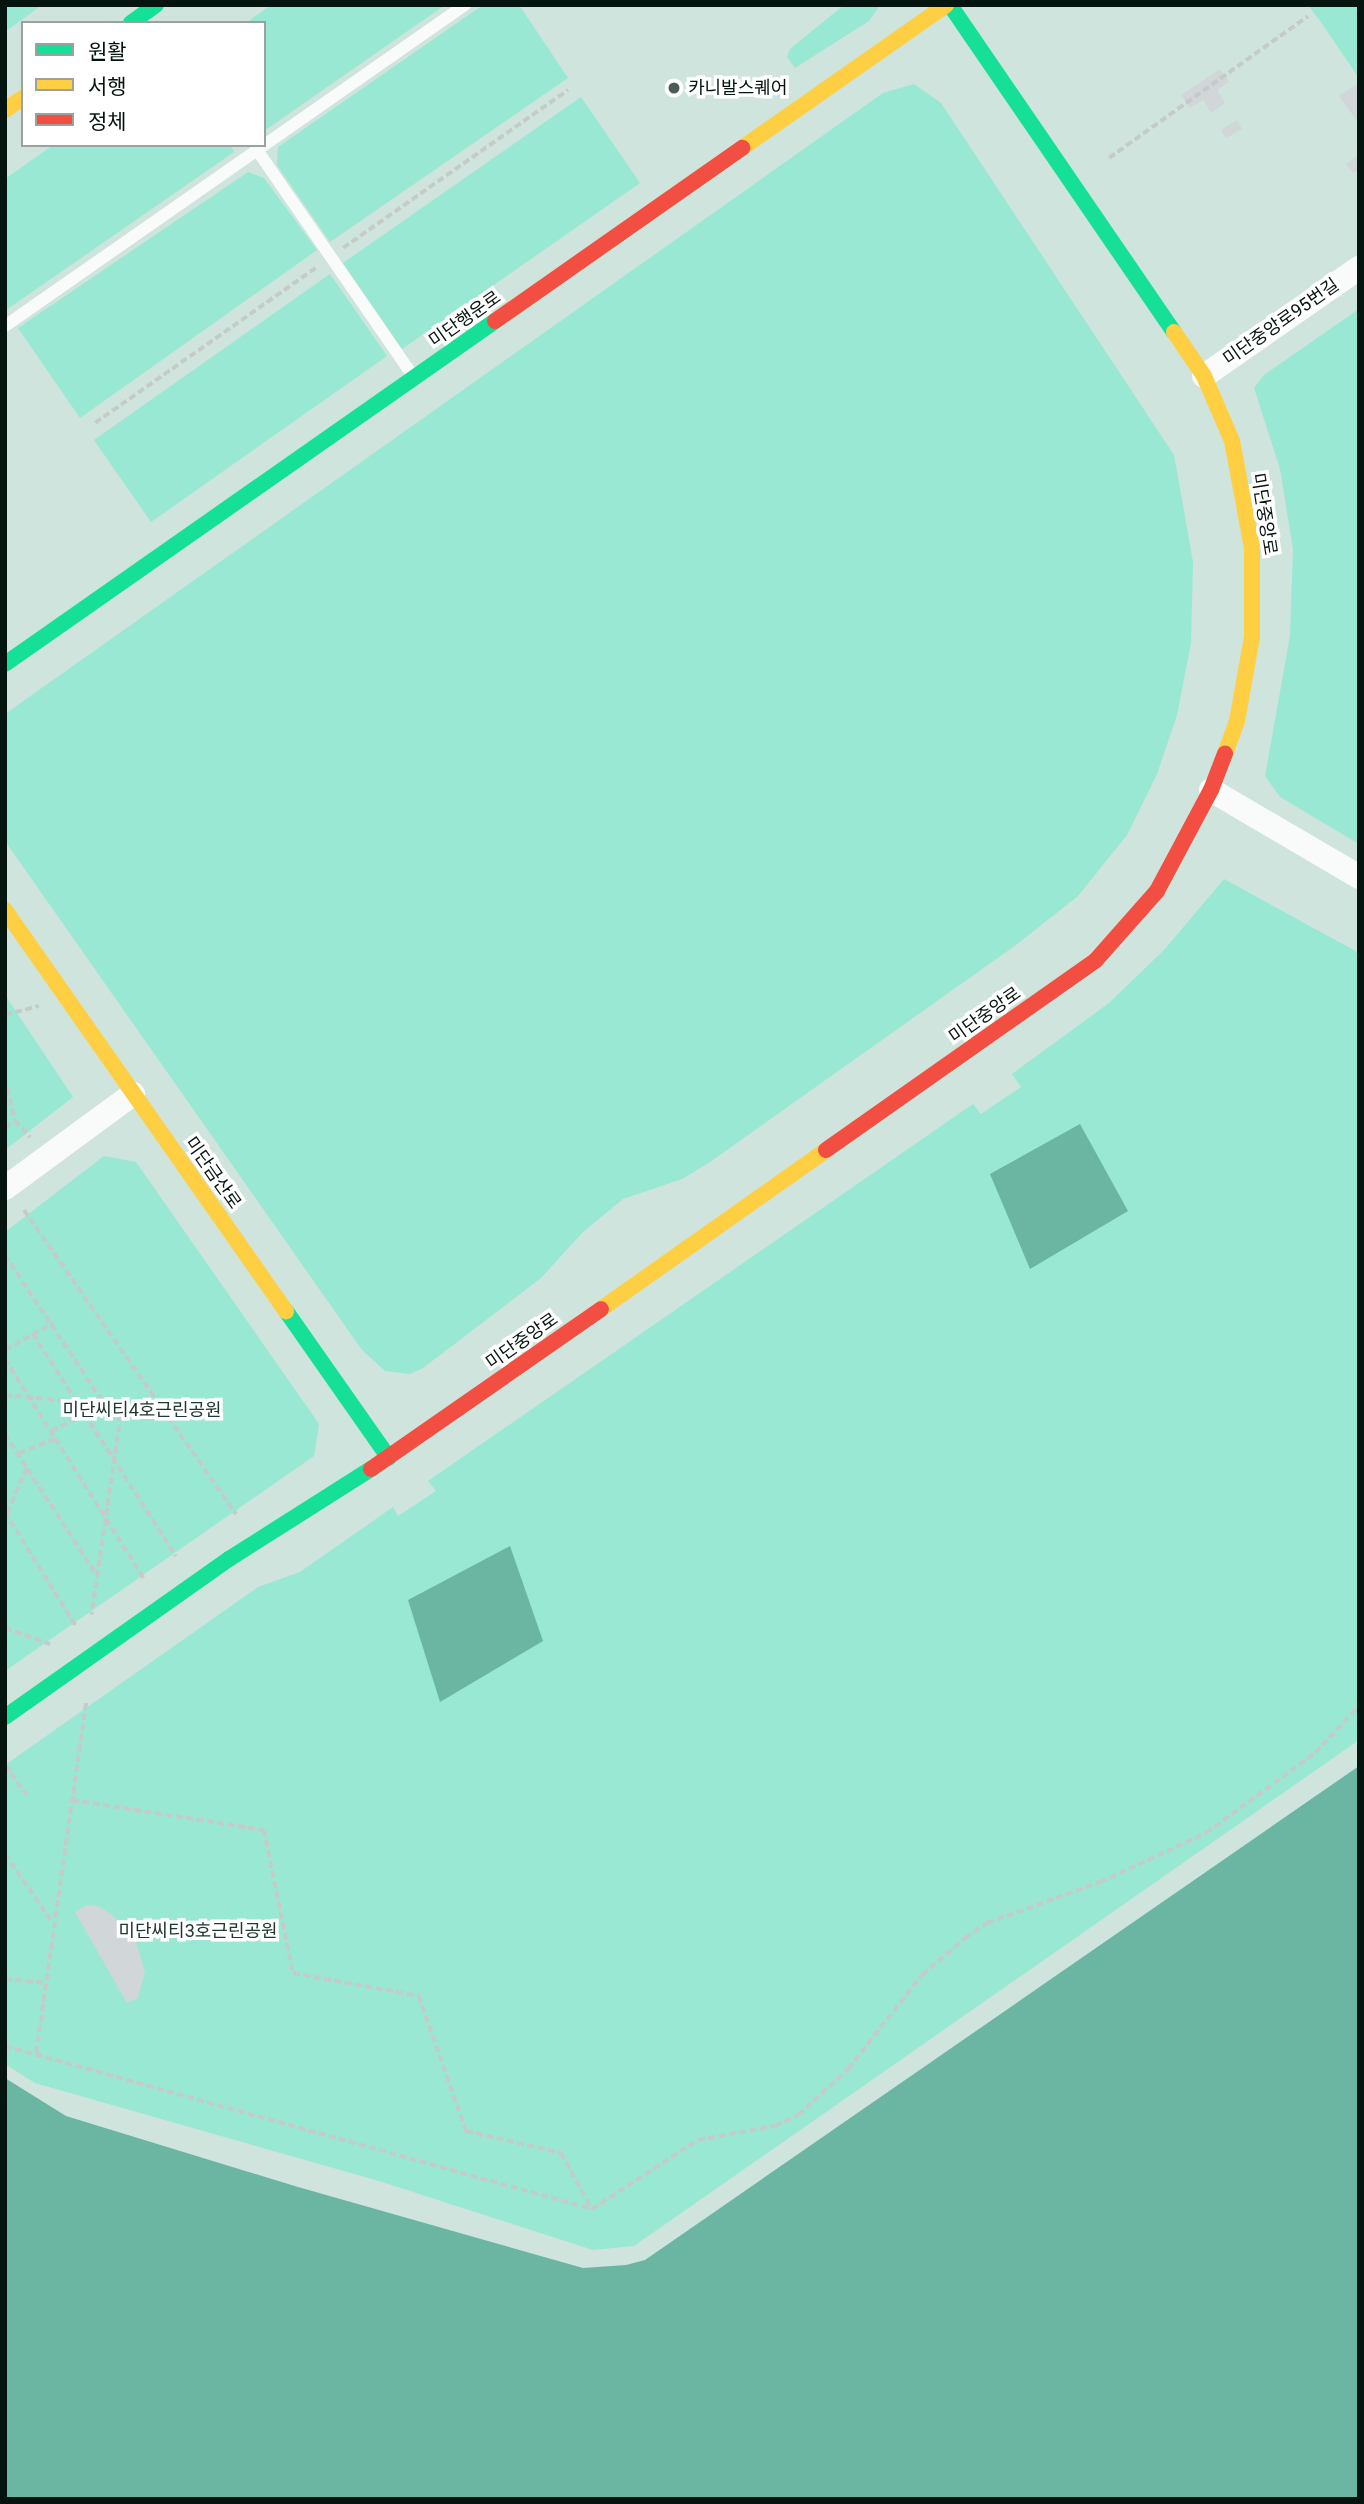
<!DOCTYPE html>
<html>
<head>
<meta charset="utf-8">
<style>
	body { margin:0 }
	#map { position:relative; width:1364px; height:2504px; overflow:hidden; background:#cee4dc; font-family:Roboto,"Noto Sans KR",sans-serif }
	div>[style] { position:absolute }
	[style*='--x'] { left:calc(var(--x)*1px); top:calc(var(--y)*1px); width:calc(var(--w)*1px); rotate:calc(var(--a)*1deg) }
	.green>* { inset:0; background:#98e8d3 }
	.water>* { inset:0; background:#6ab6a3 }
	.building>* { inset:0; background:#d1d6d8 }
	.path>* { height:3.5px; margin-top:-1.75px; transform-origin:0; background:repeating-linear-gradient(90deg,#c5cbc9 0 7px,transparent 0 10.5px) }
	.lane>* { height:12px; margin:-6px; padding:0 6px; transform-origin:6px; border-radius:6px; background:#f8fbfa }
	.street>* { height:24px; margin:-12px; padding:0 12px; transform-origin:12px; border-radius:12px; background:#f8fbfa }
	.fast>* { height:16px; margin:-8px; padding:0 8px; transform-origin:8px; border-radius:8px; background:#16e098 }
	.slow>* { height:16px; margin:-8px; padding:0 8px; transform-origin:8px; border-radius:8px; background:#ffcf43 }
	.jam>* { height:16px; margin:-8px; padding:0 8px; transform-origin:8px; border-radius:8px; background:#f24e42 }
	.dots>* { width:19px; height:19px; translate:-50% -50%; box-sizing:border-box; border:4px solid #fff; border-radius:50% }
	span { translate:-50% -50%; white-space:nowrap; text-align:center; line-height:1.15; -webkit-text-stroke:7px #fff; paint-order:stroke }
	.poi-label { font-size:18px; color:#061410 }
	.left { translate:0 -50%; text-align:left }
	.street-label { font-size:18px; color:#061410 }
	.park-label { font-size:18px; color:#213731 }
	.frame { position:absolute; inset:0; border:7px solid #061410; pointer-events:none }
	.legend { position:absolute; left:21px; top:21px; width:245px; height:126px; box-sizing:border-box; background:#fff; border:2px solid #9ba19f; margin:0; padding:9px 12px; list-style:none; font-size:21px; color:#061410 }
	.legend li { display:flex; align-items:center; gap:14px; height:35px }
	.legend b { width:35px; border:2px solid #9ba19f }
</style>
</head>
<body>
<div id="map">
	<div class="green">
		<i style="clip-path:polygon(5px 5px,42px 5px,5px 32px)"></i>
		<i style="clip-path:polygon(271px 5px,445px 5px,264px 131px,264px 23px,246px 23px)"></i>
		<i style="clip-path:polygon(483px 5px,519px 5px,568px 78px,330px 242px,277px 165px,278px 147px)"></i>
		<i style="clip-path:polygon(844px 5px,880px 5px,869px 21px,795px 68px,787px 57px,790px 49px)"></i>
		<i style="clip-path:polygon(1308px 5px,1359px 5px,1359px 78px,1323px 25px)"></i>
		<i style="clip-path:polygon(914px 84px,941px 103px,1174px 455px,1193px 562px,1191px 643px,1177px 715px,1157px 774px,1127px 835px,1078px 896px,1016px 945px,710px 1162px,682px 1179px,623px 1199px,583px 1232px,541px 1278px,423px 1368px,410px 1374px,385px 1371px,362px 1350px,5px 841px,5px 714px,883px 93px)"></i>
		<i style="clip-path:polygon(581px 97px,640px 183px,402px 349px,343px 263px)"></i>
		<i style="clip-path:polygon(53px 145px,230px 145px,234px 152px,6px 310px,5px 179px)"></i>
		<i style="clip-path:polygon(248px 172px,264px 178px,317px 250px,80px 418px,18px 328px)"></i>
		<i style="clip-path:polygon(330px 274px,387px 356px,151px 522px,94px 440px)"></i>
		<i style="clip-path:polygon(1359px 309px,1359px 844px,1280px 797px,1265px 776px,1290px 636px,1293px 549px,1280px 469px,1254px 388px,1264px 375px)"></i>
		<i style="clip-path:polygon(1224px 879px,1359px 953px,1359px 1740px,634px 2246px,593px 2250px,379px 2181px,35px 2083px,5px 2064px,5px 1765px,258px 1587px,300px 1572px,393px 1507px,398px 1516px,436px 1491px,428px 1481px,973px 1104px,981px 1114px,1021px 1087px,1012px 1074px,1109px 1003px,1165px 949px)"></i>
		<i style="clip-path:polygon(5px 995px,73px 1097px,5px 1150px)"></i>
		<i style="clip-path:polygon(104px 1156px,136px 1162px,319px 1424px,314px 1456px,5px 1671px,5px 1232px)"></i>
	</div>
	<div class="water">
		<i style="clip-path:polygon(1080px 1124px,1128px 1211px,1030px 1269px,990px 1174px)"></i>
		<i style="clip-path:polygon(510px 1546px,543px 1641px,440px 1702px,408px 1600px)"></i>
		<i style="clip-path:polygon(1359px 1766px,1359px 2499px,5px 2499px,5px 2078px,66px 2116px,298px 2187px,583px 2268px,626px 2265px,645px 2260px)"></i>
	</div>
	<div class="building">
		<i style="clip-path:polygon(1220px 69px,1229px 82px,1217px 90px,1225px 103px,1211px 113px,1203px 100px,1190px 108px,1181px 95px)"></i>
		<i style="clip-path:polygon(1355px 85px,1359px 90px,1359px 124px,1339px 96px)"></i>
		<i style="clip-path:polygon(1237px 120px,1242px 129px,1226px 138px,1221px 130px)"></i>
		<i style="clip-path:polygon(1359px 155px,1359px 169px,1353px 173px,1346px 164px)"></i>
		<i style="clip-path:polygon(86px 1905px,98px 1906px,112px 1915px,136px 1941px,145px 1972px,138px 1998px,127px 2003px,75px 1912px)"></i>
	</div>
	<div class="path">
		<i style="--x:1109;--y:158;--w:244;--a:-35.5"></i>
		<i style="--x:343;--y:248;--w:275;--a:-35.1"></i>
		<i style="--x:95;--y:423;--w:271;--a:-35.1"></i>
		<i style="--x:5;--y:1015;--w:35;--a:-15"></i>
		<i style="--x:5;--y:1078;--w:43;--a:76.6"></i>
		<i style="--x:15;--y:1120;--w:23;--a:49"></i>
		<i style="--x:5;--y:1128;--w:13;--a:-39"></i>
		<i style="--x:24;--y:1210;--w:371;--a:55.1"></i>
		<i style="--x:5;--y:1255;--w:180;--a:56.3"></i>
		<i style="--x:33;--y:1334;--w:264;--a:57.2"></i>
		<i style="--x:5;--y:1350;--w:55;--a:-29.4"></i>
		<i style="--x:5;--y:1359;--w:260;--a:57.7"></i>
		<i style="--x:5;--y:1395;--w:111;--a:5.7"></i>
		<i style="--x:115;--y:1406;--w:11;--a:56"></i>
		<i style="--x:121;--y:1415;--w:202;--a:98.3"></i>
		<i style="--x:51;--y:1431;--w:38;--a:-27"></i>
		<i style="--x:5;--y:1434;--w:167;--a:57"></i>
		<i style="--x:19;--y:1453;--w:40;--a:-21"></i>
		<i style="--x:5;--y:1512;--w:134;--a:58.1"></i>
		<i style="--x:7;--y:1513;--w:50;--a:-66.5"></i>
		<i style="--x:5;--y:1628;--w:48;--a:19.6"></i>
		<i style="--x:5;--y:1765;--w:37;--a:54"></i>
		<i style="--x:5;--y:1772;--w:9;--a:-32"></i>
		<i style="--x:72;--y:1800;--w:194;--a:8.9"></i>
		<i style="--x:264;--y:1830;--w:146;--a:78.5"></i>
		<i style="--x:293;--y:1973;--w:128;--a:10.3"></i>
		<i style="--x:419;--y:1996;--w:143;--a:70.8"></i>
		<i style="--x:466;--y:2131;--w:98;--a:13"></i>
		<i style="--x:561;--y:2153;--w:64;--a:61"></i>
		<i style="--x:5;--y:1854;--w:84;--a:55.2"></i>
		<i style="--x:5;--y:1979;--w:41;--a:5.6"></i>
		<i style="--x:5;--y:2046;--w:609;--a:15.52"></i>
		<i style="--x:592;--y:2209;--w:126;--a:-33.1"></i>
		<i style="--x:698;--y:2140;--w:78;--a:-10.3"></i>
		<i style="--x:775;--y:2126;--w:25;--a:-26"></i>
		<i style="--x:798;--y:2115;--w:68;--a:-42.6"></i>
		<i style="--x:848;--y:2069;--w:120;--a:-51.8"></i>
		<i style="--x:922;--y:1975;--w:57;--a:-40.7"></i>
		<i style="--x:965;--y:1938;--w:27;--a:-34"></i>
		<i style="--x:987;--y:1923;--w:120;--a:-19.9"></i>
		<i style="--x:1100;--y:1882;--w:117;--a:-24.8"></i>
		<i style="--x:1206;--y:1833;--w:135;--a:-36.3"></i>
		<i style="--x:1315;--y:1753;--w:64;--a:-46.9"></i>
		<i style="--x:36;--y:2053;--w:357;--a:-81.9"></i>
	</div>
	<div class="lane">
		<i style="--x:257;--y:150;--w:273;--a:55.4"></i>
		<i style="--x:5;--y:326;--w:561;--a:-34.91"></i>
	</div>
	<div class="street">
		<i style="--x:1204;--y:376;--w:189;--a:-34.9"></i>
		<i style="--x:1211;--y:790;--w:172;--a:30.4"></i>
		<i style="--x:5;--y:1188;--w:159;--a:-36.3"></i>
	</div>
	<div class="fast">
		<i style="--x:950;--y:5;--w:396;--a:55.6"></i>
		<i style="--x:131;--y:23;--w:31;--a:-36"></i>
		<i style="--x:5;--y:664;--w:598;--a:-34.99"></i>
		<i style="--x:286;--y:1311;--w:179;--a:55"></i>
		<i style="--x:5;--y:1717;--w:274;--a:-35.2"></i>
		<i style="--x:229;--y:1559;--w:168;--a:-32.4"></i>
	</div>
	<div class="slow">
		<i style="--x:5;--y:110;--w:22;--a:-34"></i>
		<i style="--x:742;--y:148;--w:249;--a:-35"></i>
		<i style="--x:1174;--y:332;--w:53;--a:55.7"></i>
		<i style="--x:1204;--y:376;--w:71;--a:66.7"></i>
		<i style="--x:1232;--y:441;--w:109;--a:79.4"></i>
		<i style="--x:1252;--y:548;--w:89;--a:90"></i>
		<i style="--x:1252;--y:637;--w:85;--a:100.1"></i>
		<i style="--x:1237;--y:721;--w:35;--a:110"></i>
		<i style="--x:5;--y:910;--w:490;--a:55"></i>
		<i style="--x:601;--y:1309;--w:276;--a:-35.2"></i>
	</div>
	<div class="jam">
		<i style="--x:495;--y:321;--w:302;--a:-35"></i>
		<i style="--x:826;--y:1150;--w:330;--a:-35.1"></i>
		<i style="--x:1096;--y:960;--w:92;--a:-48.5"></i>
		<i style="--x:1157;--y:891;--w:115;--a:-61.9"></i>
		<i style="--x:1211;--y:790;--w:39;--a:-69"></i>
		<i style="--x:371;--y:1469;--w:280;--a:-34.8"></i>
	</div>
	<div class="dots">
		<i style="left:674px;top:88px;background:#4c5d57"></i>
	</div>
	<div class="poi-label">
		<span class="left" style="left:688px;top:88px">카니발스퀘어</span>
	</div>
	<div class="street-label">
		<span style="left:465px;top:319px;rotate:-35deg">미단행운로</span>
		<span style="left:1281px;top:322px;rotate:-35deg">미단중앙로95번길</span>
		<span style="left:1264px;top:514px;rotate:81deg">미단중앙로</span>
		<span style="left:985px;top:1015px;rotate:-35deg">미단중앙로</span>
		<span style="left:213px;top:1173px;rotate:55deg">미단금산로</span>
		<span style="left:522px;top:1341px;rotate:-35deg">미단중앙로</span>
	</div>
	<div class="park-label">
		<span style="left:142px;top:1410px">미단씨티4호근린공원</span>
		<span style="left:198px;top:1931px">미단씨티3호근린공원</span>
	</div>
	<div class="frame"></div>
	<ul class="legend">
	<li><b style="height:9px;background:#16e098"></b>원활</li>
	<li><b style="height:9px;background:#ffcf43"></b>서행</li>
	<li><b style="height:9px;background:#f24e42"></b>정체</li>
	</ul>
</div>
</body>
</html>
